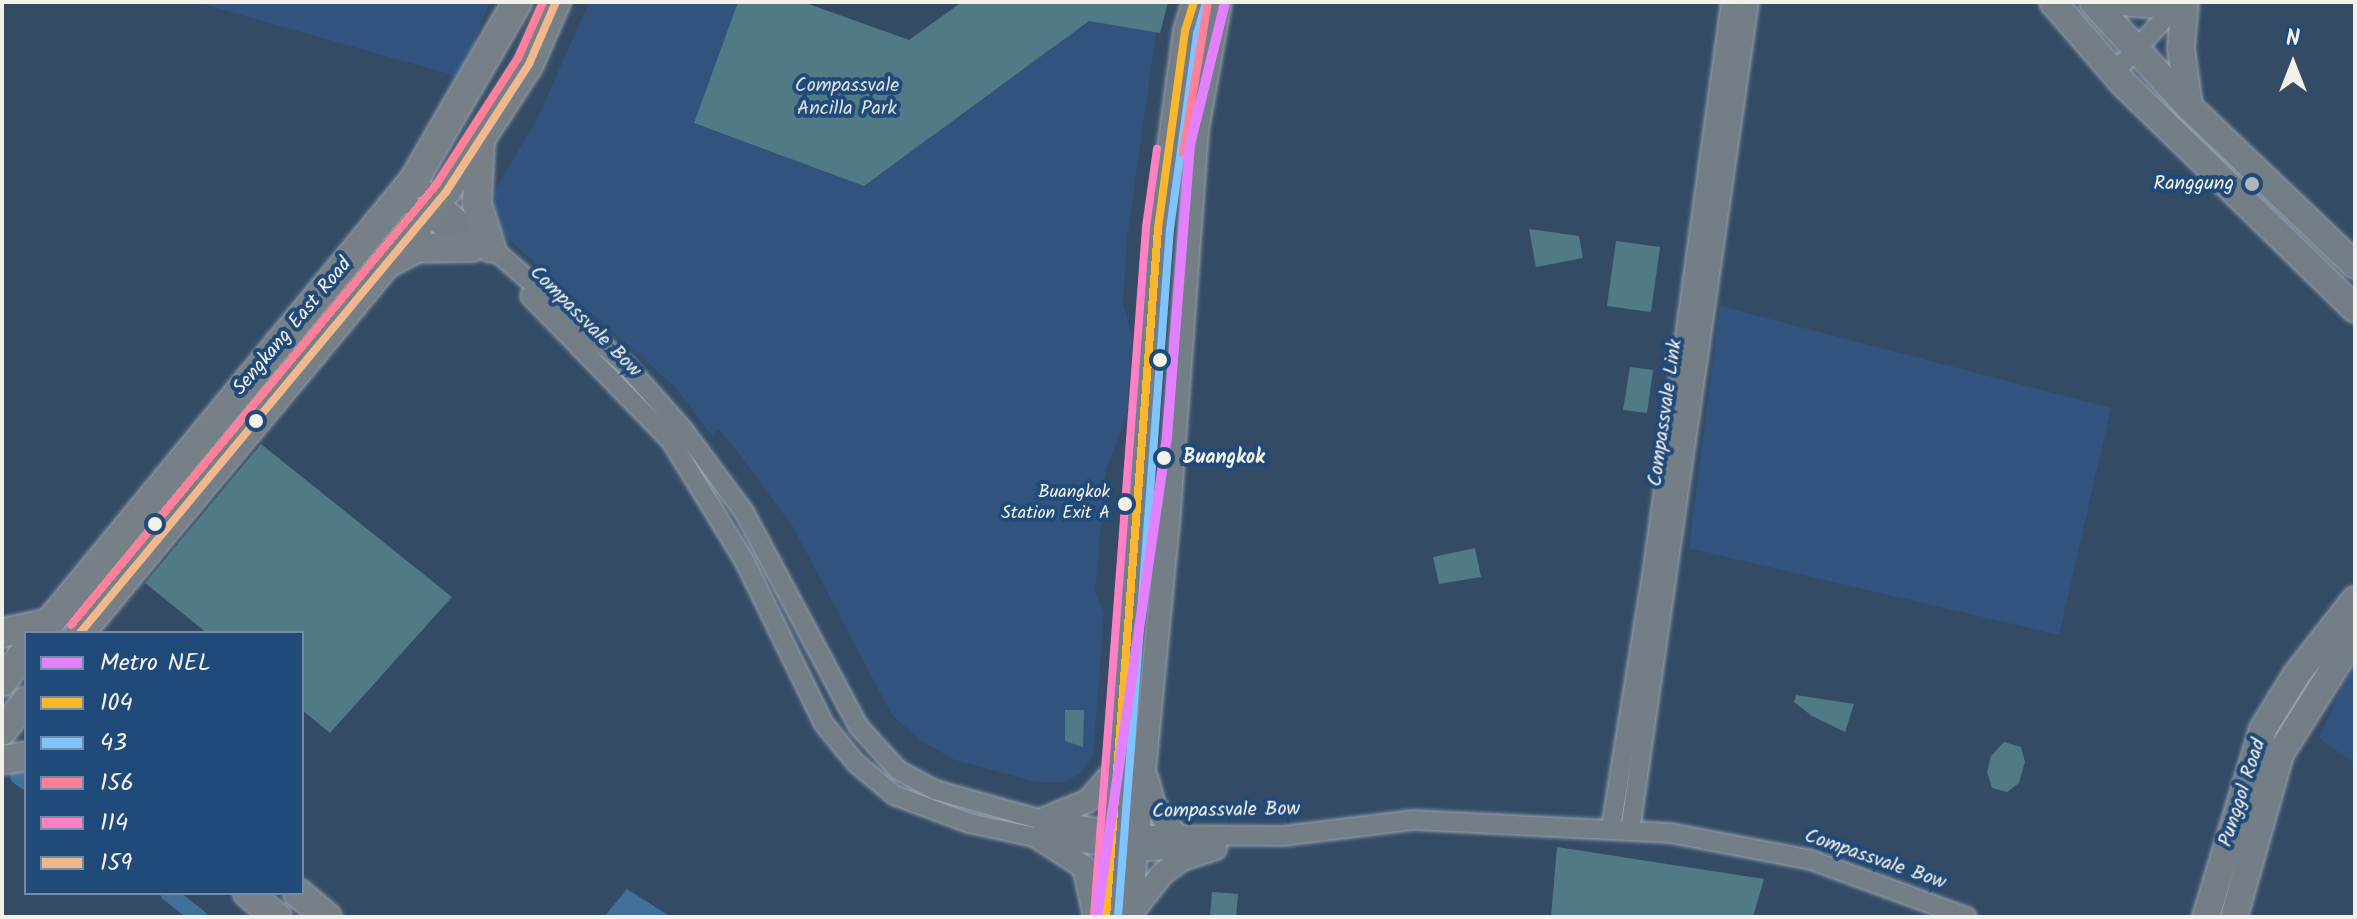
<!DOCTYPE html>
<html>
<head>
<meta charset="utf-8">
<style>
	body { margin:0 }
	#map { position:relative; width:2357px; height:919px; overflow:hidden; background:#344b65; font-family:Kalam,sans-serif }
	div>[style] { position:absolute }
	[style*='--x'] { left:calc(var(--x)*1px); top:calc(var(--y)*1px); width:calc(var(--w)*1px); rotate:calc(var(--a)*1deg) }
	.built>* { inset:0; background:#32537e }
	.green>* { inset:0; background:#507b86 }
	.water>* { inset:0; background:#407299 }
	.canal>* { height:16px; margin:-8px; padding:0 8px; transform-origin:8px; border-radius:8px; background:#407299 }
	.roads { filter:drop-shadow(0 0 2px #9ba5af) drop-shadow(0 0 2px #9ba5af) }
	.minor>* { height:18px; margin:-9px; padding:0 9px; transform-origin:9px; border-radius:9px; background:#737e87 }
	.tertiary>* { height:22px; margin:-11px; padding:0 11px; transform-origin:11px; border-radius:11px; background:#737e87 }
	.secondary>* { height:26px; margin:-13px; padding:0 13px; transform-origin:13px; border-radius:13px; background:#737e87 }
	.primary>* { height:28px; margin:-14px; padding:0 14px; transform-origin:14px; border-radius:14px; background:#788087 }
	.bus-1>* { height:8px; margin:-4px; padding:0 4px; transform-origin:4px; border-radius:4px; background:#fab62d }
	.bus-2>* { height:8px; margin:-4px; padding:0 4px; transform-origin:4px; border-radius:4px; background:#80c4ff }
	.bus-3>* { height:8px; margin:-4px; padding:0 4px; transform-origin:4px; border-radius:4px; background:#ff8098 }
	.bus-4>* { height:8px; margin:-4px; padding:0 4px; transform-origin:4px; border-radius:4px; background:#ff80c5 }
	.bus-5>* { height:8px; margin:-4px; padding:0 4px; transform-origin:4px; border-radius:4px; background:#f1b78d }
	.metro-1>* { height:10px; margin:-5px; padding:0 5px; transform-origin:5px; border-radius:5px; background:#e380ff }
	.dots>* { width:22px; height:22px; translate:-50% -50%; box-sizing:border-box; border:4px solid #1f4a7a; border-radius:50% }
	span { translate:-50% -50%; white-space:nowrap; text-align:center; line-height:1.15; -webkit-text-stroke:8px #1f4a7a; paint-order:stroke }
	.bus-label { font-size:18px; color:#f4f1e8 }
	.right { translate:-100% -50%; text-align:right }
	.park-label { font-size:20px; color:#dce0da }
	.poi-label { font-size:20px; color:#f4f1e8 }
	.street-label { font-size:20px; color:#f4f1e8 }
	.stop-label { font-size:20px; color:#f4f1e8; font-weight:700 }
	.left { translate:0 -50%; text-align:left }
	.frame { position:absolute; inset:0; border:4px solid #f4f1e8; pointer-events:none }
	.legend { position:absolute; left:24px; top:631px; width:280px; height:264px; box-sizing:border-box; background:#1f4a7a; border:2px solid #748da6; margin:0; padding:10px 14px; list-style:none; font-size:24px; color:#f4f1e8 }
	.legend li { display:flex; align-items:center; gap:16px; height:40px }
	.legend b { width:40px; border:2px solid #748da6 }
	.north { position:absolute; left:2253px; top:24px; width:80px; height:80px; -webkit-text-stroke:6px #1f4a7a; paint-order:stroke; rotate:0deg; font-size:22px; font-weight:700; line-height:32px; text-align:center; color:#f4f1e8 }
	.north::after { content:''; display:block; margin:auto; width:28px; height:36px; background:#f4f1e8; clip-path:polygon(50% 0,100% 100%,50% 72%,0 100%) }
</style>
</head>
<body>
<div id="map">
	<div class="built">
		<i style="clip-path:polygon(196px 2px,490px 2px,460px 77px)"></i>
		<i style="clip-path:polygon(589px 2px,738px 2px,694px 123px,864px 186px,1089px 21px,1156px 32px,1127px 238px,1123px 303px,1132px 338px,1127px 414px,1105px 473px,1095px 592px,1104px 612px,1093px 756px,1080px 774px,1063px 782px,1036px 782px,955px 760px,921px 741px,892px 715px,793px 527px,740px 455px,719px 429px,712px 436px,675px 387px,504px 235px,495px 215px,494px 193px,540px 113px)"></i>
		<i style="clip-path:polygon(1720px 306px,2111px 408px,2059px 635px,1689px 548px)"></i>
		<i style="clip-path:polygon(2355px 659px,2355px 764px,2319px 738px)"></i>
	</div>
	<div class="green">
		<i style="clip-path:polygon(738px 2px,803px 2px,909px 40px,962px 2px,1168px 2px,1160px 33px,1089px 21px,864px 186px,694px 123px)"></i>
		<i style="clip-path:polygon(1529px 229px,1579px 236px,1583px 258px,1536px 267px)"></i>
		<i style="clip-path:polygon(1616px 241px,1660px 247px,1651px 312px,1607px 306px)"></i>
		<i style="clip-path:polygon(1630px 367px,1653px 370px,1647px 413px,1623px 410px)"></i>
		<i style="clip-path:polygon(261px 444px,452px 597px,330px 733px,302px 710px,302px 633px,207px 633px,145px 583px)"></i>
		<i style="clip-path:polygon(1475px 548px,1481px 577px,1439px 584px,1433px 557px)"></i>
		<i style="clip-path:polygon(1796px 695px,1854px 704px,1845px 732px,1812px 716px,1794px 702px)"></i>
		<i style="clip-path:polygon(1065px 710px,1084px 710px,1083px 747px,1065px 741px)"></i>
		<i style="clip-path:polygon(2004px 742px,2021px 747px,2025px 762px,2019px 783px,2007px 792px,1992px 788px,1987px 772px,1991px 756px)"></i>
		<i style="clip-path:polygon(1557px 847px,1764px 879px,1753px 917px,1551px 917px)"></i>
		<i style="clip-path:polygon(1212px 892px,1238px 894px,1236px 917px,1210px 917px)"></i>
	</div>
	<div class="water">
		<i style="clip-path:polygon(627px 889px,671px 917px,604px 917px)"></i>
	</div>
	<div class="canal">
		<i style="--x:18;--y:776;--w:10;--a:37"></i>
		<i style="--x:168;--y:893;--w:39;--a:38"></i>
	</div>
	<div class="roads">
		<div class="minor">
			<i style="--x:2114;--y:73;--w:97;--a:-47.1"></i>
			<i style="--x:414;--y:180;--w:279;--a:41.1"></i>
			<i style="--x:624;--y:363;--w:87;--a:48.3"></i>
			<i style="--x:682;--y:428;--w:104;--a:53.6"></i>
			<i style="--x:744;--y:512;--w:244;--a:61.9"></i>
			<i style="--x:859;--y:727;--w:58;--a:47.8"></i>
			<i style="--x:898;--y:770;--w:42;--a:28.4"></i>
			<i style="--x:935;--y:790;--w:111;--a:15.7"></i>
			<i style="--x:1042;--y:820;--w:108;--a:8"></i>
			<i style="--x:1149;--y:835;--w:134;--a:0.4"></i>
			<i style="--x:1283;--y:836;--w:131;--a:-7"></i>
			<i style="--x:1413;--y:820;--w:257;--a:2.9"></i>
			<i style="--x:1670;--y:833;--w:144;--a:10.8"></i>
			<i style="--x:1811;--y:860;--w:166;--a:20.1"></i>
			<i style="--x:400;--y:198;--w:85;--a:34.4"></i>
			<i style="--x:530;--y:296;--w:202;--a:45.8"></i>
			<i style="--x:671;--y:441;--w:140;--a:58.5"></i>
			<i style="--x:744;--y:560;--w:182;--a:64"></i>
			<i style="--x:824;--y:724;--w:50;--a:50.6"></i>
			<i style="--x:856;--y:763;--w:50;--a:40.1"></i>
			<i style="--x:894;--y:795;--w:80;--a:20.5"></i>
			<i style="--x:969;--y:823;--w:72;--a:12.1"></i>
			<i style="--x:1039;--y:838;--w:110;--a:6.8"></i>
			<i style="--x:1148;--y:851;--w:52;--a:-2.2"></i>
			<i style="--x:1611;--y:828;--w:263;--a:-80.8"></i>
			<i style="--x:1653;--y:568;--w:571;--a:-82.15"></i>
			<i style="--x:1630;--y:831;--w:837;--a:-81.83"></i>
		</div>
		<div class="tertiary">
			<i style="--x:1147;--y:779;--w:27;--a:75"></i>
			<i style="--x:1154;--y:805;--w:37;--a:54"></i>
			<i style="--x:1042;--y:820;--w:50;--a:-22.4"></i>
			<i style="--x:1088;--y:801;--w:45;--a:-48.6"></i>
			<i style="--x:1039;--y:838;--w:54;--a:32.8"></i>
			<i style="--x:1084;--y:867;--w:51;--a:77.6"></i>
			<i style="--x:1133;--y:911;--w:47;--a:-51.9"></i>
			<i style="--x:1162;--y:874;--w:25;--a:-37"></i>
			<i style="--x:1182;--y:859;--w:35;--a:-18"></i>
			<i style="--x:1106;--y:917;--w:691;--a:-85.68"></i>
			<i style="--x:1158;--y:228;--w:199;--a:-82.2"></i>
			<i style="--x:1185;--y:31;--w:30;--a:-73"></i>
			<i style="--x:1130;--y:917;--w:394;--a:-84.5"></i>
			<i style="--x:1168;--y:525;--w:396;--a:-85.8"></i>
			<i style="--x:1197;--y:130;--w:130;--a:-79.8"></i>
		</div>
		<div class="secondary">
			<i style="--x:2053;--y:2;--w:110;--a:49.1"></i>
			<i style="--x:2125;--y:85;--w:321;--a:44.2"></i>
			<i style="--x:2093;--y:2;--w:142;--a:47.6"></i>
			<i style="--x:2189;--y:107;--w:229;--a:43.6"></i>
			<i style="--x:2119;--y:2;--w:57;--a:4"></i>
			<i style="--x:2185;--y:2;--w:46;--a:95"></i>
			<i style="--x:2181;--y:48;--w:60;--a:82.3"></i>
			<i style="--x:2206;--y:917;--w:196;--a:-73.1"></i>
			<i style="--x:2263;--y:729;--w:65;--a:-58.3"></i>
			<i style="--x:2297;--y:674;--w:94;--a:-51.9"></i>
			<i style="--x:2234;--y:917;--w:169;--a:-74.2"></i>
			<i style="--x:2280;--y:754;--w:141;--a:-57.8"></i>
		</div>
		<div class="primary">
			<i style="--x:480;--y:144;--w:60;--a:92.9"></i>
			<i style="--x:477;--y:204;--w:46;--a:72.3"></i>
			<i style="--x:392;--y:261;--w:27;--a:-28"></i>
			<i style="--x:416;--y:248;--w:56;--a:-1"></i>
			<i style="--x:2;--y:633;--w:48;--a:-12"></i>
			<i style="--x:41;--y:633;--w:587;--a:-50.53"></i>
			<i style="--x:414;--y:180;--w:206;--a:-59.9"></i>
			<i style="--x:80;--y:633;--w:573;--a:-50.31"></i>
			<i style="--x:446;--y:192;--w:153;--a:-57"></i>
			<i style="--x:529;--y:64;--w:68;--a:-66.5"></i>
			<i style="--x:2;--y:682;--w:40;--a:-53"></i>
			<i style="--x:2;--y:731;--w:38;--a:-51"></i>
			<i style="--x:2;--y:760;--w:24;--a:-9"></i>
			<i style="--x:248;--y:893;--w:38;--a:40"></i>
			<i style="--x:298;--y:893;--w:38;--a:40"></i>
		</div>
	</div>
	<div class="bus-1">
		<i style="--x:1106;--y:917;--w:691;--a:-85.68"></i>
		<i style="--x:1158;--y:228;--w:199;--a:-82.2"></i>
		<i style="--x:1185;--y:31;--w:30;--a:-73"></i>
	</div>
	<div class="bus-2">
		<i style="--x:1118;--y:917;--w:690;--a:-85.68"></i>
		<i style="--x:1170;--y:229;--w:197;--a:-82.1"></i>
		<i style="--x:1197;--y:34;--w:29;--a:-74"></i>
	</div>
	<div class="bus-3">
		<i style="--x:1183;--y:153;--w:153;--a:-80.6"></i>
		<i style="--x:71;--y:625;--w:572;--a:-50.32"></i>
		<i style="--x:436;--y:185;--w:151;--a:-57.2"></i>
		<i style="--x:518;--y:58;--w:61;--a:-65.9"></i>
	</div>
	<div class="bus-4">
		<i style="--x:1094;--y:916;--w:691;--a:-85.68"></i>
		<i style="--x:1146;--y:227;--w:79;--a:-82"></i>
	</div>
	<div class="bus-5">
		<i style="--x:80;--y:633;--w:573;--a:-50.31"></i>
		<i style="--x:446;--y:192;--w:153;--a:-57"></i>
		<i style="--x:529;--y:64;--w:68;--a:-66.5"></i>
	</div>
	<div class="metro-1">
		<i style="--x:1097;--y:917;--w:486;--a:-81.7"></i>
		<i style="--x:1167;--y:436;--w:292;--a:-85.5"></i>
		<i style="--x:1190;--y:145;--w:147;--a:-76.2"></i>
	</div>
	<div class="dots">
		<i style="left:2252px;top:184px;background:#b1b7ba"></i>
		<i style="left:1160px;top:360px;background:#f4f1e8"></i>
		<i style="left:256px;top:421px;background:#f4f1e8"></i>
		<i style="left:1164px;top:458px;background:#f4f1e8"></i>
		<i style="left:1125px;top:504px;background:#f4f1e8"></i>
		<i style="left:155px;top:524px;background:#f4f1e8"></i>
	</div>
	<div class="bus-label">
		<span class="right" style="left:1110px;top:504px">Buangkok<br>Station Exit A</span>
	</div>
	<div class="park-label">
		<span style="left:847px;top:98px">Compassvale<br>Ancilla Park</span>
	</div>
	<div class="poi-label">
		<span class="right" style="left:2234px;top:184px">Ranggung</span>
	</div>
	<div class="street-label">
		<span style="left:585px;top:322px;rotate:45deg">Compassvale Bow</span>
		<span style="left:293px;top:327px;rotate:-50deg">Sengkang East Road</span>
		<span style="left:1666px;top:413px;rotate:-82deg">Compassvale Link</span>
		<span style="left:2243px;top:793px;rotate:-72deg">Punggol Road</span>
		<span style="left:1226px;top:811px;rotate:-1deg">Compassvale Bow</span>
		<span style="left:1875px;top:860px;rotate:19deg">Compassvale Bow</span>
	</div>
	<div class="stop-label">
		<span class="left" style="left:1183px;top:458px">Buangkok</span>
	</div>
	<div class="frame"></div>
	<ul class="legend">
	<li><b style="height:10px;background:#e380ff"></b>Metro NEL</li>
	<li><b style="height:10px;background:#fab62d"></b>104</li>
	<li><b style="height:10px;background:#80c4ff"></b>43</li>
	<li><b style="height:10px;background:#ff8098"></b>156</li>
	<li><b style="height:10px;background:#ff80c5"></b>114</li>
	<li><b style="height:10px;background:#f1b78d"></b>159</li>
	</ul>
	<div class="north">N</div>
</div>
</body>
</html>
